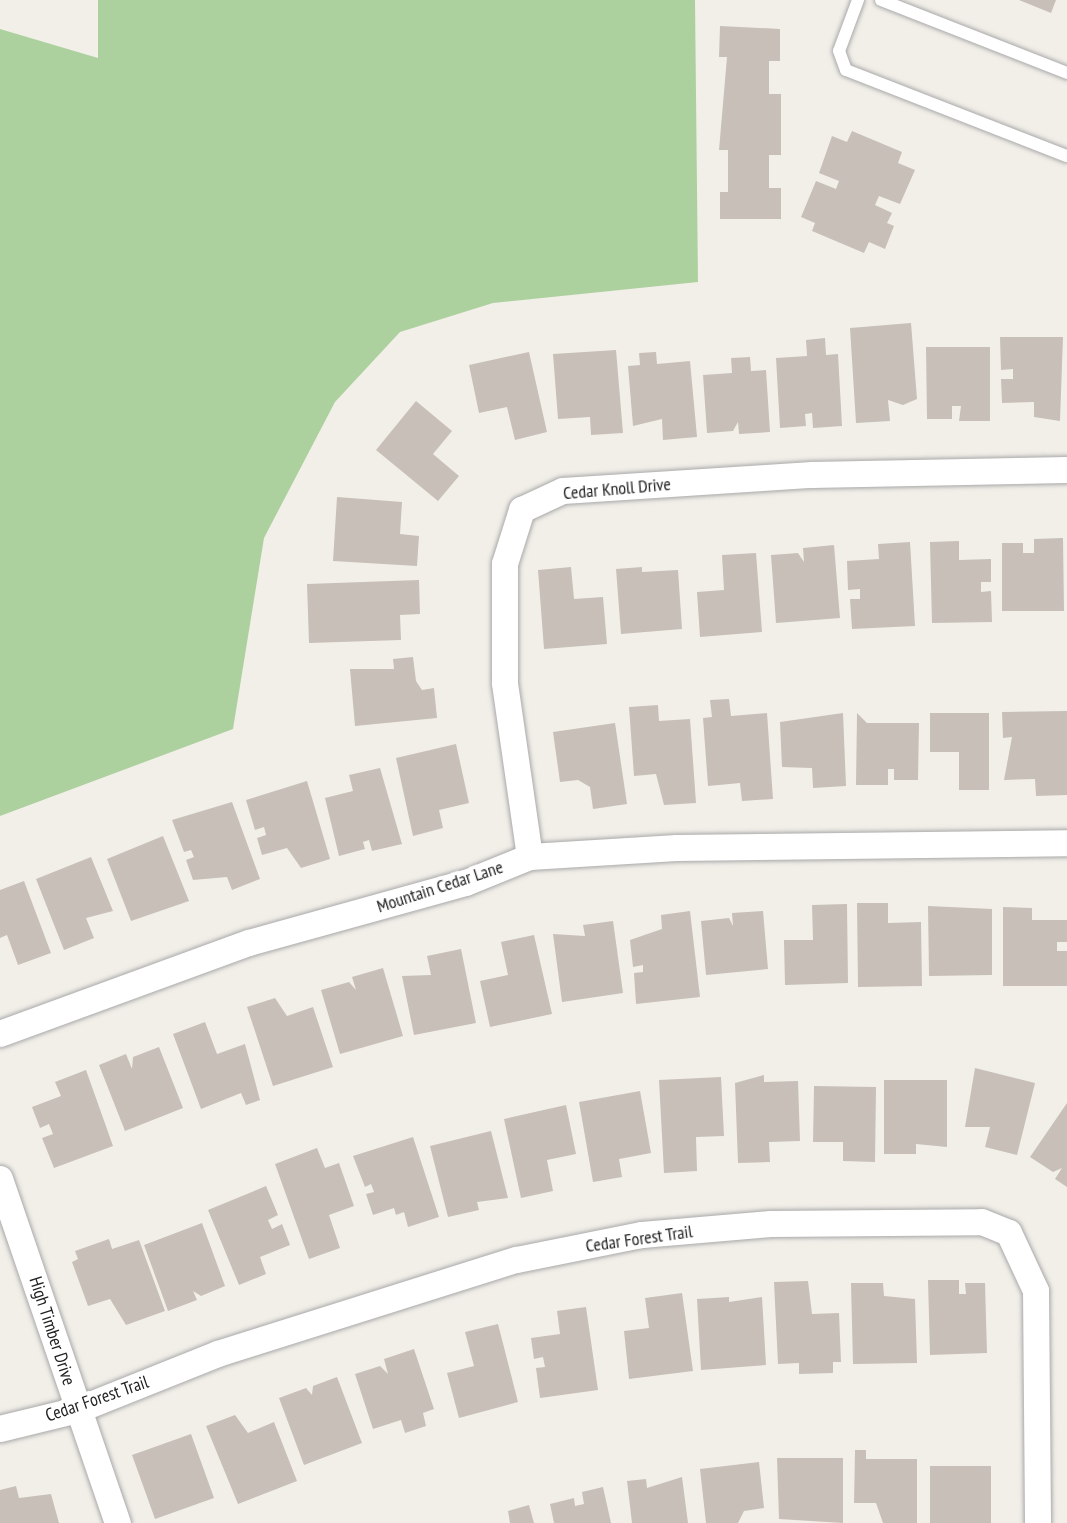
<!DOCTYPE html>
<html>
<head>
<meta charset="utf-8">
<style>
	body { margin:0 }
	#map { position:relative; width:1067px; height:1523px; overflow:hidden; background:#f2efe9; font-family:"PT Sans Narrow",sans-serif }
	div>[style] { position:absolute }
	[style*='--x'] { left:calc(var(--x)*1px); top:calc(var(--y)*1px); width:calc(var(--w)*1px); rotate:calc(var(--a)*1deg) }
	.forest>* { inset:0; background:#add19e }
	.building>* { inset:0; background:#c7bfb8 }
	.roads { filter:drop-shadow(0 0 2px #a9a9a9) drop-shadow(0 0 2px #a9a9a9) }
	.lane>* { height:12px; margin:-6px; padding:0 6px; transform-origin:6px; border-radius:6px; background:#fff }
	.street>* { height:26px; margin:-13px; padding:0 13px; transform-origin:13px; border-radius:13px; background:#fff }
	span { translate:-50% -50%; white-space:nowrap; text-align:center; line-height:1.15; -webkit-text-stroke:7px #fff; paint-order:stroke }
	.street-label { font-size:18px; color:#222 }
</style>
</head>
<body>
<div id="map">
	<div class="forest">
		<i style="clip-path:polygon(98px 0,695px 0,698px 282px,493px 303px,400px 332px,335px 402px,264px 538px,233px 729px,0 816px,0 29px,98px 58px)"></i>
	</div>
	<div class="building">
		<i style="clip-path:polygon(1019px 0,1056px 0,1051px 13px)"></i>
		<i style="clip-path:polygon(720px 26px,780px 29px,780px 61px,769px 61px,769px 94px,781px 94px,781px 155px,769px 155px,769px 188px,781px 188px,781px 219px,720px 219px,720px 192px,728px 192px,728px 150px,719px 150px,727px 57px,719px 57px)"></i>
		<i style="clip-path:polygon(852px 131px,902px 152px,898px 163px,915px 170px,900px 204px,879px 196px,875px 205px,892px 213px,887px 223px,894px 226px,885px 249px,869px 242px,864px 253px,812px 231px,815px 223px,801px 217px,816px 181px,836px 189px,839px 181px,819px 173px,832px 136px,847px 142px)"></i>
		<i style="clip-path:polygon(911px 323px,917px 399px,903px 405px,888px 400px,890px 421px,856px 423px,850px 328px)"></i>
		<i style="clip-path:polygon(1000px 337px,1063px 337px,1060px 421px,1034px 417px,1034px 402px,1002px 403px,1001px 379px,1013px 379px,1013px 369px,1001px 370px)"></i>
		<i style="clip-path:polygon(825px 338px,826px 355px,838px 354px,842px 426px,813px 428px,812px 413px,805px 414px,806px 426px,780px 428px,776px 358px,807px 356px,806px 340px)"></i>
		<i style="clip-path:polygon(926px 347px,990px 347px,990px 421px,959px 421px,961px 406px,952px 406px,952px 419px,927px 419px)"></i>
		<i style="clip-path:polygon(616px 350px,623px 433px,591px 435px,590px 417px,558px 419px,553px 354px)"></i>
		<i style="clip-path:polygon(529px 352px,547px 432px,515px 440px,507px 407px,479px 413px,469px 365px)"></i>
		<i style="clip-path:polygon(656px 352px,657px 364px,690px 361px,697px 437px,663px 440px,662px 419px,633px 426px,628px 366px,640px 365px,639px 353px)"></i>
		<i style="clip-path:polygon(750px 357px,751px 371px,766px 370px,770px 432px,739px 434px,738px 422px,733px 431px,707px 433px,703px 375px,732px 373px,731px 358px)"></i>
		<i style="clip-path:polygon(416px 401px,452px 431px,433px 454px,459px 476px,438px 501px,376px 450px)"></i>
		<i style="clip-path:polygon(337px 497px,402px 502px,400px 534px,419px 536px,417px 566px,333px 561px)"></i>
		<i style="clip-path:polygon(1063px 538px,1064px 611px,1002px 611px,1002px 543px,1023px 543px,1023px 553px,1034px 553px,1034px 539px)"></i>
		<i style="clip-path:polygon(959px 541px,959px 560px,991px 559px,991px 582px,981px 582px,981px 592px,991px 591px,992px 622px,932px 623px,930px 542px)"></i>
		<i style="clip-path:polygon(910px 542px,915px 626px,852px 629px,850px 599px,860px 599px,860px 589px,848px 590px,847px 561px,879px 559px,878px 544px)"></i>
		<i style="clip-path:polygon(834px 545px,840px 618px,776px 623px,771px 555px,798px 553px,804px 562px,803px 548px)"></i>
		<i style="clip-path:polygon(756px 553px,762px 632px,700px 637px,697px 592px,724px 590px,722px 555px)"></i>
		<i style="clip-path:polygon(571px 567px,574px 599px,603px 597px,607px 644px,544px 649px,538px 570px)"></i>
		<i style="clip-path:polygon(642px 567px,642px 572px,678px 570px,682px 629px,621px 634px,616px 569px)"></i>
		<i style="clip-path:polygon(419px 580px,420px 614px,400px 615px,401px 640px,309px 643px,307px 584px)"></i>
		<i style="clip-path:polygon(413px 657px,416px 681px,422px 690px,434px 688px,437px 718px,355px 726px,350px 669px,394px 669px,393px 659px)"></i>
		<i style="clip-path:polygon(729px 699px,731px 716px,767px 713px,773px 799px,742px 801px,740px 783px,708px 786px,703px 718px,712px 717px,710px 700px)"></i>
		<i style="clip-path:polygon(658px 705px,659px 721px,690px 719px,696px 803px,664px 805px,656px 774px,634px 776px,629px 707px)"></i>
		<i style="clip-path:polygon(1067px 711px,1067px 795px,1036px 796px,1035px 779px,1004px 780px,1012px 737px,1003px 738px,1002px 712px)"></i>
		<i style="clip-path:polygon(843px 713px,846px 786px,813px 788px,812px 768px,782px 767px,780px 722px)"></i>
		<i style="clip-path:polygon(857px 713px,867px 723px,919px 723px,918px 780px,894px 780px,894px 769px,888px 769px,888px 785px,856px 785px)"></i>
		<i style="clip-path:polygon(930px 713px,989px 713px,989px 790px,959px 790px,959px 752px,930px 752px)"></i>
		<i style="clip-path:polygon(615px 723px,627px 804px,593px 809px,590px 787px,578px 780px,560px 782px,553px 732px)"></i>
		<i style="clip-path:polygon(456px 744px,469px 803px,439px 810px,443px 828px,413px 836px,396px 758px)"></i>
		<i style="clip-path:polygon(380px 768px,402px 844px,372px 851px,369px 840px,363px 842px,365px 849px,339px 856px,325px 798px,353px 791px,349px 775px)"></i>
		<i style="clip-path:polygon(307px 781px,330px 859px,301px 868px,287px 848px,262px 855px,257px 838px,266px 835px,264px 827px,255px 830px,246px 800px)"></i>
		<i style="clip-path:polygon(232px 802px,260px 879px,232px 890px,227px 877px,193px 880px,186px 860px,194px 857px,191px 850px,184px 852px,172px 820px)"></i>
		<i style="clip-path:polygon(163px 836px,189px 901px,131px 921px,107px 859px)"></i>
		<i style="clip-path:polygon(91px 857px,113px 911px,86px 918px,94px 938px,64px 950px,36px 879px)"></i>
		<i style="clip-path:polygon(24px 881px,51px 953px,18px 965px,7px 935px,0 938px,0 890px)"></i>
		<i style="clip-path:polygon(857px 903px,888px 903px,888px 923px,921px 922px,922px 986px,858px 987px)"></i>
		<i style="clip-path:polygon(847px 904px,848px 983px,785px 985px,784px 940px,813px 940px,812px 905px)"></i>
		<i style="clip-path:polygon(928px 906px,992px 909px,992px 975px,929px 976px)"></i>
		<i style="clip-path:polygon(1003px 907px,1032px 908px,1032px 920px,1067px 920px,1067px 942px,1057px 942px,1057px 951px,1067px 951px,1067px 986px,1003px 986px)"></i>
		<i style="clip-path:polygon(690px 911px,700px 997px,636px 1004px,634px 973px,643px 972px,643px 965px,633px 967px,630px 940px,662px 929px,661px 915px)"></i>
		<i style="clip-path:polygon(763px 911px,768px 969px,706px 975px,701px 921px,729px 918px,733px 926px,732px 913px)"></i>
		<i style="clip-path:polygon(613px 921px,623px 993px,562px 1002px,553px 934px,585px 936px,583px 925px)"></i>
		<i style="clip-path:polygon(534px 935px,552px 1014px,490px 1027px,480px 981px,508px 975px,501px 942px)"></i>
		<i style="clip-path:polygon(461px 949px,476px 1023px,414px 1035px,402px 976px,431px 975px,427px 956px)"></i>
		<i style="clip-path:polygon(383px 968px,403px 1036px,340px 1054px,321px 990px,349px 982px,356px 990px,352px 977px)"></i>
		<i style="clip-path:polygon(275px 998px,287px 1016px,313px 1007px,333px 1067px,273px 1086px,247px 1007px)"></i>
		<i style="clip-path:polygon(205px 1022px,217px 1054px,245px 1044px,260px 1100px,246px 1105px,241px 1093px,201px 1109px,173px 1034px)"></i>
		<i style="clip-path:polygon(159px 1047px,183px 1108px,125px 1131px,99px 1065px,126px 1054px,132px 1069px,133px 1057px)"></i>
		<i style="clip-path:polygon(975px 1068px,1035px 1083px,1017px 1155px,985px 1147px,990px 1127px,965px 1127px)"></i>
		<i style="clip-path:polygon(86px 1070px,113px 1146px,54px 1168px,42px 1138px,53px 1134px,49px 1124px,40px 1128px,32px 1107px,61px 1096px,55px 1082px)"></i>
		<i style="clip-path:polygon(764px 1075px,764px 1082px,798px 1081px,800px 1141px,769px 1142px,770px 1162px,738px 1163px,735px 1083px)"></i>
		<i style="clip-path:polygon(721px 1077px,724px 1136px,696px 1137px,697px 1171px,664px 1173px,659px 1080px)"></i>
		<i style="clip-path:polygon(884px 1080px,947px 1080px,947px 1147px,916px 1144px,916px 1154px,884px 1154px)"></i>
		<i style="clip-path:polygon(814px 1086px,876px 1087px,875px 1162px,843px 1161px,843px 1142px,813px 1142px)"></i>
		<i style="clip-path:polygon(640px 1091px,651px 1153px,619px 1159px,622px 1177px,593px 1182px,579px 1102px)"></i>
		<i style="clip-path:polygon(1067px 1103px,1067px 1187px,1055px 1179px,1062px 1168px,1053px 1172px,1030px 1157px)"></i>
		<i style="clip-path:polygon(566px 1105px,576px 1154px,547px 1160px,553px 1191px,521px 1198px,504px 1119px)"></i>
		<i style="clip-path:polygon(491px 1131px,508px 1198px,477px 1202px,479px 1210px,448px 1217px,430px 1146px)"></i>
		<i style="clip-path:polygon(413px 1137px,439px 1217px,408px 1227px,404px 1212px,396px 1215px,394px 1208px,373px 1215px,366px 1194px,374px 1192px,371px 1184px,365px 1187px,353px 1156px)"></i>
		<i style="clip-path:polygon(317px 1148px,325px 1168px,339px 1163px,354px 1206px,329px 1215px,340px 1248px,309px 1259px,275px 1164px)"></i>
		<i style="clip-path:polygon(266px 1186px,278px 1215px,268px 1220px,272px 1229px,282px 1224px,290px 1245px,260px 1257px,266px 1274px,239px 1285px,208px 1210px)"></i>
		<i style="clip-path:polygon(202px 1223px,225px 1286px,201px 1296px,193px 1291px,197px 1300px,168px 1311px,144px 1245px)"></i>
		<i style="clip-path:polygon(109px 1239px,112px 1249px,139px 1240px,165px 1311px,126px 1325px,110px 1299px,88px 1306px,72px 1262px,78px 1259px,75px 1251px)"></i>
		<i style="clip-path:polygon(928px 1280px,959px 1280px,959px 1294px,966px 1294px,965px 1283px,985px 1283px,987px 1353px,930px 1355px)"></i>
		<i style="clip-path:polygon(808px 1281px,812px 1314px,839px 1313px,841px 1362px,833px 1362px,833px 1373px,799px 1374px,799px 1363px,778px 1364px,774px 1282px)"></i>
		<i style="clip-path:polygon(851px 1283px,883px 1283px,884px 1296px,915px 1299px,917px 1363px,853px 1364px)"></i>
		<i style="clip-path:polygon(682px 1293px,693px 1371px,629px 1379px,624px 1331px,649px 1328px,645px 1298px)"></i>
		<i style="clip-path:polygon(729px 1297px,729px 1302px,762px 1297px,766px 1365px,701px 1370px,697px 1299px)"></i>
		<i style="clip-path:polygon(586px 1307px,598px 1390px,540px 1398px,536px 1368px,545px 1367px,543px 1357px,534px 1359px,531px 1338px,560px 1334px,557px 1311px)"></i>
		<i style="clip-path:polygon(498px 1324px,518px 1402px,459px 1418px,447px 1373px,474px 1366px,465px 1332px)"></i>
		<i style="clip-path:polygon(414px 1349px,434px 1409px,423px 1413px,426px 1426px,405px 1433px,401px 1420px,373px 1429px,355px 1374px,380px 1366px,388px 1374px,384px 1359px)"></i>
		<i style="clip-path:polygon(337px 1377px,362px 1443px,304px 1465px,279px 1398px,306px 1388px,312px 1395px,313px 1386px)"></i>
		<i style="clip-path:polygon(235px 1415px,248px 1433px,274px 1422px,297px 1481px,238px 1504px,206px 1426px)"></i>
		<i style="clip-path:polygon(191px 1434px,214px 1498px,155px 1519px,132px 1455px)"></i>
		<i style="clip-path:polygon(855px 1450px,866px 1450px,866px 1459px,917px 1459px,917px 1523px,883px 1523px,876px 1503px,854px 1503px)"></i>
		<i style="clip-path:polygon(777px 1458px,843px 1458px,843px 1523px,779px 1519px)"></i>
		<i style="clip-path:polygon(759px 1462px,764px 1508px,744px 1511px,738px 1523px,706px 1523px,700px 1469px)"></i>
		<i style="clip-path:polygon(930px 1466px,991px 1466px,991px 1523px,930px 1523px)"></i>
		<i style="clip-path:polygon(682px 1477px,688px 1523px,632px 1523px,627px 1481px,646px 1479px,647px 1488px)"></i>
		<i style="clip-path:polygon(16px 1486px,19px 1498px,51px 1494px,59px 1523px,0 1523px,0 1490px)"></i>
		<i style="clip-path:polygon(603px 1487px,611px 1523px,554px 1523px,550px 1504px,574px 1498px,575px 1506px,584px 1504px,582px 1492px)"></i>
		<i style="clip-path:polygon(529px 1505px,534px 1523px,510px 1523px,508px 1511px)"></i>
	</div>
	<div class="roads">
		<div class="lane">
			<i style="--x:858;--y:0;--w:54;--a:110.4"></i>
			<i style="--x:839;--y:51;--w:20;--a:70"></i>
			<i style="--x:846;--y:70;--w:237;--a:21.3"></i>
			<i style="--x:881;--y:0;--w:200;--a:21.4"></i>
		</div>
		<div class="street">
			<i style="--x:530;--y:857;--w:176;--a:-98.2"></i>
			<i style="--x:505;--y:683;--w:119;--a:-90"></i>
			<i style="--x:505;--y:564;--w:57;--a:-72.5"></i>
			<i style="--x:522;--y:510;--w:45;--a:-24.9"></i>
			<i style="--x:563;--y:491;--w:250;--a:-3.7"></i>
			<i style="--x:812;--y:475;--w:255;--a:-1.1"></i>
			<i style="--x:0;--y:1034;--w:265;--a:-20.1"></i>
			<i style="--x:249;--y:943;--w:225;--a:-15.5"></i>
			<i style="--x:466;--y:883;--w:69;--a:-22.1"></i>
			<i style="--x:530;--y:857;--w:147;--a:-3.5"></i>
			<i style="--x:677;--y:848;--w:390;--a:-0.7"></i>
			<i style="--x:0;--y:1179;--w:364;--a:71.1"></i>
			<i style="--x:0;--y:1429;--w:80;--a:-13.7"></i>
			<i style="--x:78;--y:1410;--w:151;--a:-21.8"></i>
			<i style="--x:218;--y:1354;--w:313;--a:-17.5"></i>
			<i style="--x:517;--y:1260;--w:127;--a:-11.3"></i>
			<i style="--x:642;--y:1235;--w:129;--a:-4.9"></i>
			<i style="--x:771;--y:1224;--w:211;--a:-0.5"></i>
			<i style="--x:982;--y:1222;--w:29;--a:22"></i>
			<i style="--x:1009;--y:1233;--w:64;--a:65"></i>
			<i style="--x:1036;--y:1291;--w:232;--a:89.5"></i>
		</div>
	</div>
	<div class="street-label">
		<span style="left:617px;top:489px;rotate:-5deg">Cedar Knoll Drive</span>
		<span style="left:440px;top:887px;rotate:-18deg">Mountain Cedar Lane</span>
		<span style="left:639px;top:1239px;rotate:-8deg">Cedar Forest Trail</span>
		<span style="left:52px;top:1331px;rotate:72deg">High Timber Drive</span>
		<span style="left:97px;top:1399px;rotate:-19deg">Cedar Forest Trail</span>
	</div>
</div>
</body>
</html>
